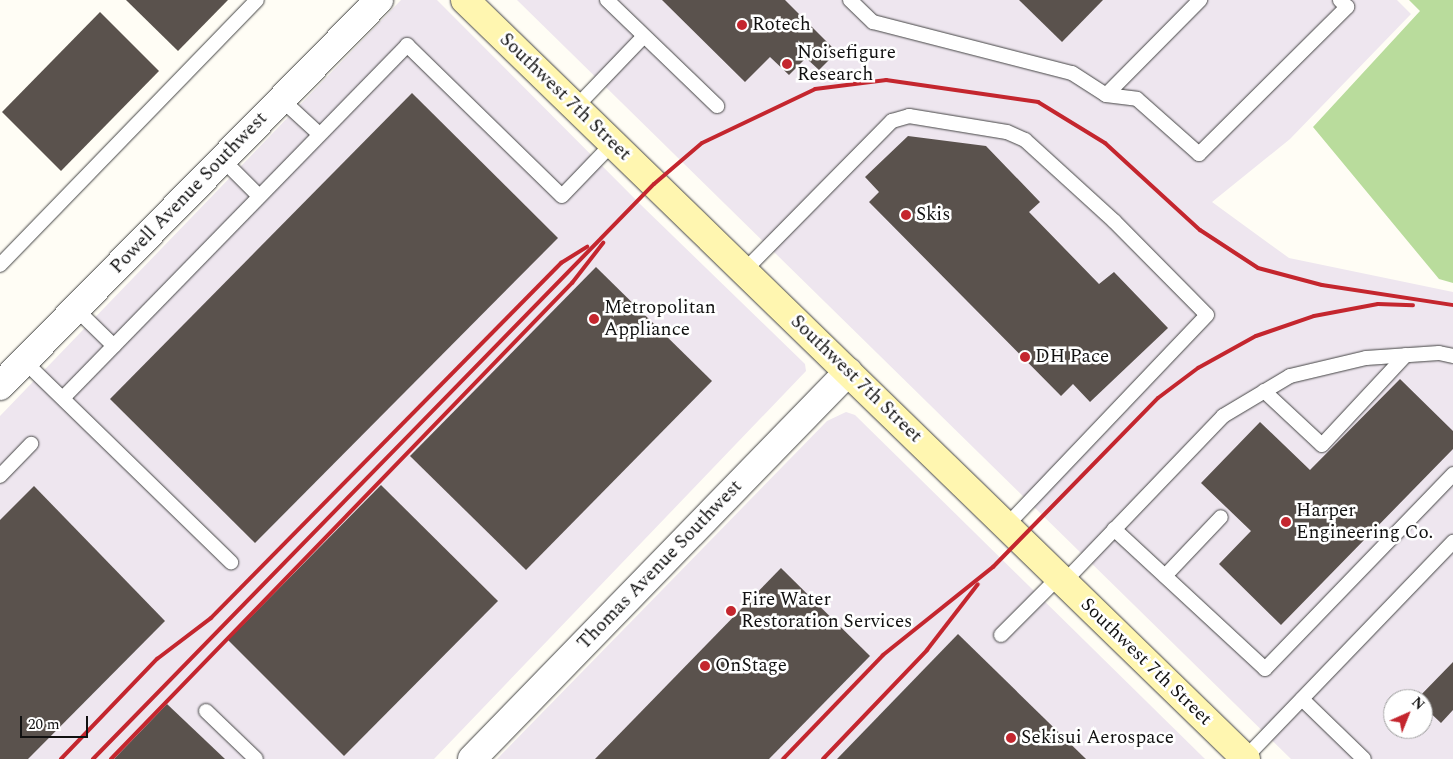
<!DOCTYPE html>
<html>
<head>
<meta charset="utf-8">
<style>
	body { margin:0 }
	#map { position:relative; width:1453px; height:759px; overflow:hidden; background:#fffdf5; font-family:Spectral,serif }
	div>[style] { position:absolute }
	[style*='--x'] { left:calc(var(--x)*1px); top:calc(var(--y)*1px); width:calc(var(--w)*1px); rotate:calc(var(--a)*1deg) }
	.industrial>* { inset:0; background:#eee6ef }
	.forest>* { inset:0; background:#b9dc9c }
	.building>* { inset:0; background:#5a524d }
	.roads { filter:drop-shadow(0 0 1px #444) drop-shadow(0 0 1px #444) }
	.lane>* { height:14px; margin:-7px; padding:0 7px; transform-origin:7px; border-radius:7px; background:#fff }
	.street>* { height:28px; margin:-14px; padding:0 14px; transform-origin:14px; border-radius:14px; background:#fff }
	.secondary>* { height:28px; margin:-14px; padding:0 14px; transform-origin:14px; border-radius:14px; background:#fff6b0 }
	.rail>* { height:4px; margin:-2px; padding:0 2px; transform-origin:2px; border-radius:2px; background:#c4262e }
	.dots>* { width:14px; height:14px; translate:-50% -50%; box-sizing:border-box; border:2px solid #fff; border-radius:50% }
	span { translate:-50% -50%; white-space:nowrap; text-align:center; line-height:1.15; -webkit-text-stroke:5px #fff; paint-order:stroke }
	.poi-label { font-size:19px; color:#111 }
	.left { translate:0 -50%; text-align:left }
	.street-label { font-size:19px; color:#111 }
	.north { position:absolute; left:1383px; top:689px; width:50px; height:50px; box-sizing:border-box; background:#fff; border:1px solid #a0a0a0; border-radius:50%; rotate:44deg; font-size:14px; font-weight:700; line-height:20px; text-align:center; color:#111 }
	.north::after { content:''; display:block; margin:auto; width:18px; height:22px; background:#c4262e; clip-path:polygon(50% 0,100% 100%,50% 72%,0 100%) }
	.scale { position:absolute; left:20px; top:716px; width:68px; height:22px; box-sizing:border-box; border:2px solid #111; border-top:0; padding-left:6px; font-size:15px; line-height:18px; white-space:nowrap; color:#111; -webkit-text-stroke:4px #fff; paint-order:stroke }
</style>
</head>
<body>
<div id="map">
	<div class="industrial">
		<i style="clip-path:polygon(401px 0,437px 0,640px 204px,805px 364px,806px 371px,434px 759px,0 759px,0 416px)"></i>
		<i style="clip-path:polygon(evenodd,517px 0,1397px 0,1411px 14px,1290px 139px,1212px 202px,1289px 258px,1453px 292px,1453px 759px,1291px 759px,517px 0,1393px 699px,1423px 699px,1423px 729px,1393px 729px,1393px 699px)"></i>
		<i style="clip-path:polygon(846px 412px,855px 415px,1205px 759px,497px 759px,827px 421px)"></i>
	</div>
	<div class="forest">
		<i style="clip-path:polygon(1409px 0,1453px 0,1453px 283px,1439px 279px,1313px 127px,1420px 11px)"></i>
	</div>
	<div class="building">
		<i style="clip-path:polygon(126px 0,228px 0,178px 51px)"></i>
		<i style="clip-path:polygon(662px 0,785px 0,837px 52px,819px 70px,806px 58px,789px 75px,770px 57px,745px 82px)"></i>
		<i style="clip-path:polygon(1019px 0,1103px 0,1062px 42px)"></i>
		<i style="clip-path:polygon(100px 12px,159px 71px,61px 171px,2px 112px)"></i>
		<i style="clip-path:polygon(412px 93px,558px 238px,255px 543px,110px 399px)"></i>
		<i style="clip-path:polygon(908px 136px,986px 146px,1040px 202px,1029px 212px,1099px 284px,1114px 272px,1168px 328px,1090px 402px,1073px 384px,1061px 396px,869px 202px,879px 192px,865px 177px)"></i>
		<i style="clip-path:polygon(596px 267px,712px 381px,526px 570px,410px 456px)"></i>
		<i style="clip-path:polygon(1400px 379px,1453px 431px,1453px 449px,1281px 625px,1219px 564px,1251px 531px,1201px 483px,1260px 422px,1310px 470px)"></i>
		<i style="clip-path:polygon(381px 485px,498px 601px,344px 756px,228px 640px)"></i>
		<i style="clip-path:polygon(34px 486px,165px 621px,28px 759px,0 759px,0 520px)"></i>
		<i style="clip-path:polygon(781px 568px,870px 656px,769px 759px,595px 759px)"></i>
		<i style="clip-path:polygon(958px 634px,1086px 759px,837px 759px)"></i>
		<i style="clip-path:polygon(1453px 662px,1453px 710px,1441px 723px,1423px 706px,1423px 699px,1417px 699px)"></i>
		<i style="clip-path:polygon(167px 704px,225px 759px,114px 759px)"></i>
	</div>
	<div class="roads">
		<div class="lane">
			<i style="--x:607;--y:0;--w:153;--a:43.9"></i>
			<i style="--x:850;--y:0;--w:32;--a:44"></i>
			<i style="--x:873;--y:22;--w:205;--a:14.4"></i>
			<i style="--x:1072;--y:73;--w:40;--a:32.9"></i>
			<i style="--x:1106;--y:95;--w:31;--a:7"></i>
			<i style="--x:1137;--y:99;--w:83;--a:41.6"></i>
			<i style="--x:1199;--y:154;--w:209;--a:-44.8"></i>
			<i style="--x:1347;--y:7;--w:10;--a:-135"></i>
			<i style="--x:1106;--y:95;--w:134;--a:-45.3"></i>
			<i style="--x:281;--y:99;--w:52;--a:42.6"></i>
			<i style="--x:576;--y:107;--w:98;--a:-46.2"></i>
			<i style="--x:222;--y:159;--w:52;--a:45"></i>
			<i style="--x:0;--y:265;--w:369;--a:-45.9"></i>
			<i style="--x:744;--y:271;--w:211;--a:-45.4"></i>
			<i style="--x:892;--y:121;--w:18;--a:-16"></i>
			<i style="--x:909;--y:116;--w:99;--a:9.3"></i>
			<i style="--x:1007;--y:132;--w:20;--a:24"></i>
			<i style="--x:1025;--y:140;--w:120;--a:42.3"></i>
			<i style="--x:1114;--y:221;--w:132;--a:45.3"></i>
			<i style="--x:1207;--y:315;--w:291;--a:133.6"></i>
			<i style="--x:76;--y:309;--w:53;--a:44.2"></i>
			<i style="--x:24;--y:361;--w:289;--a:44.2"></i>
			<i style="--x:1264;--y:391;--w:79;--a:43"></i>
			<i style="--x:1322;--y:445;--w:123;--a:-47"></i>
			<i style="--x:63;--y:398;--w:493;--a:-45.7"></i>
			<i style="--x:407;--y:45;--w:216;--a:44.3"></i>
			<i style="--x:562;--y:196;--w:74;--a:-46.1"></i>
			<i style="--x:0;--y:476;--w:45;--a:-45.9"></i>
			<i style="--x:1114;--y:529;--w:206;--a:42.8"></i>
			<i style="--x:1265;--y:669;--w:271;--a:-46"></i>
			<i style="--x:1165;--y:576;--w:81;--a:-46.5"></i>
			<i style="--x:1064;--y:582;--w:230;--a:-46.2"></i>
			<i style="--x:1223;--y:416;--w:78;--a:-30.8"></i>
			<i style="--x:1290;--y:376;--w:78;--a:-13.3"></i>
			<i style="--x:1366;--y:358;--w:73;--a:-3.9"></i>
			<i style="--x:1439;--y:353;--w:14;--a:12"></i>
			<i style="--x:1001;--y:635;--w:82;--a:-45"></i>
			<i style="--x:1302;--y:699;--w:86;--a:44.1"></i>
			<i style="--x:206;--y:711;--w:69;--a:43.8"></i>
			<i style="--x:1245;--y:758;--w:300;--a:-46.1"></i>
		</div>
		<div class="street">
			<i style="--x:0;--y:386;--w:541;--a:-45.52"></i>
			<i style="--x:472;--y:759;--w:540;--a:-45.83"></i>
		</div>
		<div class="secondary">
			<i style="--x:465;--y:0;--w:1089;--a:44.18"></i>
		</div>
	</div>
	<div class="rail">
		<i style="--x:61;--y:759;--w:139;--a:-46.2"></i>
		<i style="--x:157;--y:659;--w:68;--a:-37.2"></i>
		<i style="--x:211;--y:618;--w:499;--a:-45.4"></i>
		<i style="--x:561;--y:263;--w:31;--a:-32"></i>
		<i style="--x:93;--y:759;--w:803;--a:-45.71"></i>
		<i style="--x:654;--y:184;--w:63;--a:-40.5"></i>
		<i style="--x:702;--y:143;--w:125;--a:-25.5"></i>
		<i style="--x:815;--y:89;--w:72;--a:-7.2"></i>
		<i style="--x:886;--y:80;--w:154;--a:8.2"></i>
		<i style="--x:1038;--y:102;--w:79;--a:31.5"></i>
		<i style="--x:1105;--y:143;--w:129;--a:42.5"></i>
		<i style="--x:1200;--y:230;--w:69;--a:33.2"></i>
		<i style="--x:1258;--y:268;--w:66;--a:14.9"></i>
		<i style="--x:1322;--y:285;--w:133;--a:8.7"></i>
		<i style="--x:111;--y:759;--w:663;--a:-45.92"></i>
		<i style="--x:572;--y:283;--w:51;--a:-52.2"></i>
		<i style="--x:783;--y:759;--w:144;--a:-46.1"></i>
		<i style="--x:883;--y:655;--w:141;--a:-38.7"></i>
		<i style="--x:993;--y:567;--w:236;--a:-45.7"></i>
		<i style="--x:1158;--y:398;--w:50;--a:-36.9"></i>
		<i style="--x:1198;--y:368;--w:66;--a:-28.9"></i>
		<i style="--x:1256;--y:336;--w:61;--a:-19"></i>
		<i style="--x:1314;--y:316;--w:65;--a:-10.6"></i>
		<i style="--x:1378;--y:304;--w:35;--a:2"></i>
		<i style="--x:823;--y:759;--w:151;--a:-46.3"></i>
		<i style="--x:927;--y:650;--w:83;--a:-52.3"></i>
	</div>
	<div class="dots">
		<i style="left:742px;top:25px;background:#c4262e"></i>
		<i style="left:787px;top:64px;background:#c4262e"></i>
		<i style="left:906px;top:215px;background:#c4262e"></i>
		<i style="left:594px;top:319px;background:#c4262e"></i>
		<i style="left:1025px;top:357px;background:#c4262e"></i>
		<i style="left:1286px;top:522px;background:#c4262e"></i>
		<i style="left:731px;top:611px;background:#c4262e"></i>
		<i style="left:705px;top:666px;background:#c4262e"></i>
		<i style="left:1011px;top:738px;background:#c4262e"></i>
	</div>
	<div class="poi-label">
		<span class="left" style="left:752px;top:25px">Rotech</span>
		<span class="left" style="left:797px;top:64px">Noisefigure<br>Research</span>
		<span class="left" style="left:916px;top:215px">Skis</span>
		<span class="left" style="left:604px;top:319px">Metropolitan<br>Appliance</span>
		<span class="left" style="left:1035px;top:357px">DH Pace</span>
		<span class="left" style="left:1296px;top:522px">Harper<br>Engineering Co.</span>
		<span class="left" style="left:741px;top:611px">Fire Water<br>Restoration Services</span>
		<span class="left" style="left:715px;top:666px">OnStage</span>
		<span class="left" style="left:1021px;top:738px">Sekisui Aerospace</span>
	</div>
	<div class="street-label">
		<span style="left:565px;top:97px;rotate:44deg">Southwest 7th Street</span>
		<span style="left:189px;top:193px;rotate:-46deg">Powell Avenue Southwest</span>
		<span style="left:856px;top:379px;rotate:44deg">Southwest 7th Street</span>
		<span style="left:660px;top:565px;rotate:-46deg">Thomas Avenue Southwest</span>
		<span style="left:1146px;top:662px;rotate:44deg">Southwest 7th Street</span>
	</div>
	<div class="north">N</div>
	<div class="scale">20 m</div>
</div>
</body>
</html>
